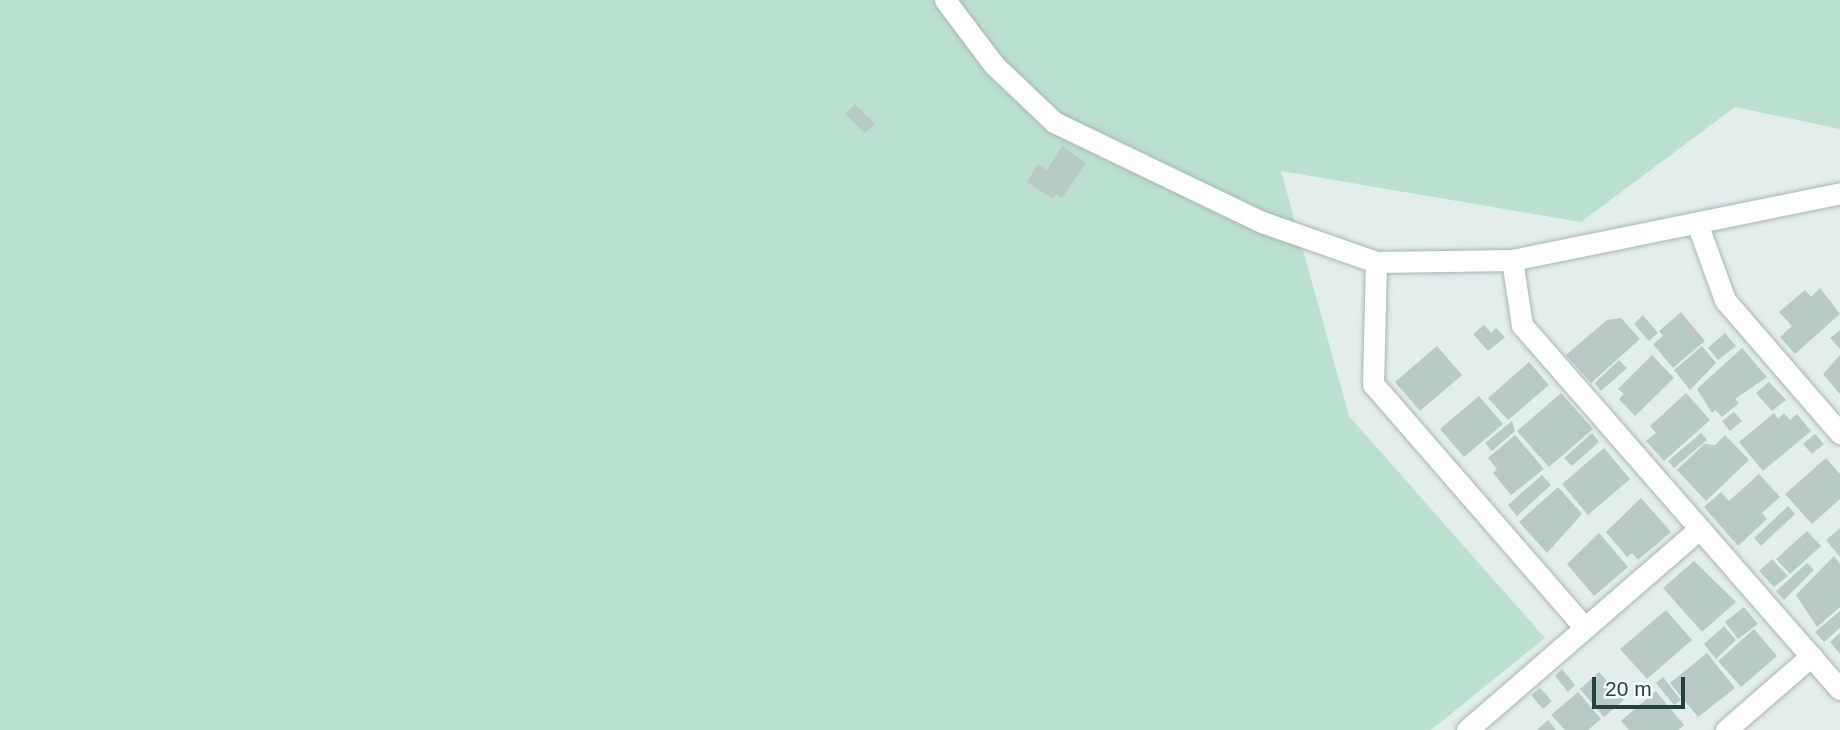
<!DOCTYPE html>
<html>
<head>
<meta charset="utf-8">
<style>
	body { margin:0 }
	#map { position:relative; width:1840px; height:730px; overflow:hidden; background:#e3eeec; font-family:Arial,sans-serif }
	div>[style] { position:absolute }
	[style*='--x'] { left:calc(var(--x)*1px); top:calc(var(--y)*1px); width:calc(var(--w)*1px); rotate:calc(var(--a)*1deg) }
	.green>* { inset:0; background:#bbe0cf }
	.building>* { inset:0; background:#b8c9c6 }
	.roads { filter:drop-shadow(0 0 2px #a5b7b5) drop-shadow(0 0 2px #a5b7b5) }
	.street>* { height:21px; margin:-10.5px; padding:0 10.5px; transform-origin:10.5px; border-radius:10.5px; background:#fff }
	.secondary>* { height:21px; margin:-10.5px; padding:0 10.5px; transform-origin:10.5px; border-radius:10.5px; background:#fff }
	span { translate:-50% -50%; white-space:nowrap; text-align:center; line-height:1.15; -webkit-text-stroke:7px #f4faf9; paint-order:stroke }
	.scale { position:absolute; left:1592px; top:677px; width:93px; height:32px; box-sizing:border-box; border:4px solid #224140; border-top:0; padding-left:9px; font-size:21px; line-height:24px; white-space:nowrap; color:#224140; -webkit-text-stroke:5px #f4faf9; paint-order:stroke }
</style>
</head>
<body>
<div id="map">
	<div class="green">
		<i style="clip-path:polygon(0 0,1840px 0,1840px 129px,1735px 107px,1581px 222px,1281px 171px,1349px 416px,1545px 638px,1431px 730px,0 730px)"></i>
	</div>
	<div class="building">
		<i style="clip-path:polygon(855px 104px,875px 124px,865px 133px,845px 114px)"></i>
		<i style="clip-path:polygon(1062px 146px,1086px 163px,1062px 198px,1056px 194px,1053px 199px,1027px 182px,1038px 164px,1047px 170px)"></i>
		<i style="clip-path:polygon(1820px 288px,1840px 314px,1795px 354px,1780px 337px,1792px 326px,1779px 312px,1805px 290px,1811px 297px)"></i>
		<i style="clip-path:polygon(1681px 312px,1705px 341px,1673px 368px,1653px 344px,1663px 336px,1659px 331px)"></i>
		<i style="clip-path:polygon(1643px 315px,1658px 333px,1649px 341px,1634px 324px)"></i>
		<i style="clip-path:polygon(1621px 318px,1640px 339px,1591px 383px,1566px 355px,1607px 320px)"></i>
		<i style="clip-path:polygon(1484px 325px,1491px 333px,1496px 328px,1505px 337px,1488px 351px,1473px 334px)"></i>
		<i style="clip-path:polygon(1840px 330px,1840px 349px,1830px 338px)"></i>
		<i style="clip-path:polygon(1725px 333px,1736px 346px,1718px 360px,1708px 348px)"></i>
		<i style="clip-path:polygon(1437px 346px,1462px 375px,1420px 411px,1395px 382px)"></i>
		<i style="clip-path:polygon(1702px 346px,1716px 363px,1690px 390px,1674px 370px)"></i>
		<i style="clip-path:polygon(1742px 348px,1767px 377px,1735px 399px,1739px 403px,1722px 417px,1715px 410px,1712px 413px,1697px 389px)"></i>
		<i style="clip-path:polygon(1652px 355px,1674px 378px,1635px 416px,1619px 399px,1624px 394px,1618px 389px)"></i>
		<i style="clip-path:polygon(1840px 355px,1840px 394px,1823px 374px)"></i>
		<i style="clip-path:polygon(1619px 360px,1627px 368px,1601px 391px,1595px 383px)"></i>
		<i style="clip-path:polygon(1529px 362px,1549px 385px,1508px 420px,1488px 398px)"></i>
		<i style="clip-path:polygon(1769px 382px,1786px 400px,1772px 411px,1756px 393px)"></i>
		<i style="clip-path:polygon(1561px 393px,1593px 429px,1549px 467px,1517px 431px)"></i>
		<i style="clip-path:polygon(1686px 393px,1710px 420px,1664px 461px,1646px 441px,1656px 433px,1650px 426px)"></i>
		<i style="clip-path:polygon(1479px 396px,1503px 424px,1464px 457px,1440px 429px)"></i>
		<i style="clip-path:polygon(1734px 412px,1742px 421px,1730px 431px,1722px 421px)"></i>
		<i style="clip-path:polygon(1774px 413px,1778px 419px,1784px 413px,1790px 420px,1797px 414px,1811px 431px,1763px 471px,1739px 442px)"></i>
		<i style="clip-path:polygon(1512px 421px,1515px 431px,1492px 451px,1485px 443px)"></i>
		<i style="clip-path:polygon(1592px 433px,1599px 442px,1572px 466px,1564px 458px)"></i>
		<i style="clip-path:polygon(1701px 433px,1707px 440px,1674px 468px,1668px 461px)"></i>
		<i style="clip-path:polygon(1815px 434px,1824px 444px,1812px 454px,1803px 444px)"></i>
		<i style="clip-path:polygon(1515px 435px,1544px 469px,1511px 495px,1493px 473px,1497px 469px,1488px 458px)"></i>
		<i style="clip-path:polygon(1725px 435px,1749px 460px,1706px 501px,1677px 470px,1704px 444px,1715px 445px)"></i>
		<i style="clip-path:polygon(1604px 448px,1630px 479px,1588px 515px,1562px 484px)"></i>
		<i style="clip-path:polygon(1826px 458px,1840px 474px,1840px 499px,1812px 524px,1785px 494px)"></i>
		<i style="clip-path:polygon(1759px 474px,1780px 497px,1762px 513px,1767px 519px,1738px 546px,1704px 507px,1721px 492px,1729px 501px)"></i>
		<i style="clip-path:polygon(1542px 475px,1551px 485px,1517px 516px,1508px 505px)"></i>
		<i style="clip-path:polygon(1558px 487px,1582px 514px,1547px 553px,1519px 522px)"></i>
		<i style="clip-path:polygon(1641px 498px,1671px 532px,1638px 560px,1632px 553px,1627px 557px,1606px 532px)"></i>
		<i style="clip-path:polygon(1788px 506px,1795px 514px,1761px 546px,1754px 538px)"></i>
		<i style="clip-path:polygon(1840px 528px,1840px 557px,1826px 540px)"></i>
		<i style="clip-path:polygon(1807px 531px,1821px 546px,1790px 574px,1776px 559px)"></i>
		<i style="clip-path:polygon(1599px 533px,1628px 567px,1594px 596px,1567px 564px)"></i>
		<i style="clip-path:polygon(1834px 556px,1840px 564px,1840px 607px,1817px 627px,1796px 595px)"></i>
		<i style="clip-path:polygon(1772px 559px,1788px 576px,1774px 587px,1759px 571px)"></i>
		<i style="clip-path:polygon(1694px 561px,1736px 602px,1702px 632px,1663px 588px)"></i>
		<i style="clip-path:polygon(1807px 563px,1814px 570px,1784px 600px,1776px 591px)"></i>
		<i style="clip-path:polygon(1744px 607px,1758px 624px,1738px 639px,1725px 622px)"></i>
		<i style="clip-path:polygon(1666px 610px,1692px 640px,1647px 679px,1620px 649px)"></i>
		<i style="clip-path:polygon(1840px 611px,1840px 628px,1824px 642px,1815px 632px)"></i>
		<i style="clip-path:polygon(1724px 626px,1736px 640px,1716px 659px,1704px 644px)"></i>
		<i style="clip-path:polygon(1754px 629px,1777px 656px,1741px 687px,1718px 661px)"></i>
		<i style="clip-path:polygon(1840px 633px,1840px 654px,1830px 642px)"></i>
		<i style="clip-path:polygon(1707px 653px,1735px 688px,1698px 717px,1670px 683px)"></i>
		<i style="clip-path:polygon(1562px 669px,1575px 685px,1568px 692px,1555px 676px)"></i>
		<i style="clip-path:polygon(1599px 672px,1624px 700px,1604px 717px,1580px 689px)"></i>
		<i style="clip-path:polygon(1663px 677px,1681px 700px,1674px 705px,1656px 683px)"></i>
		<i style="clip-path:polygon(1540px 688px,1552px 701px,1543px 709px,1531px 695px)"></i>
		<i style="clip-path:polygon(1656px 691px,1684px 725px,1678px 730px,1629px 730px,1621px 721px)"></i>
		<i style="clip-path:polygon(1578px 692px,1601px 719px,1588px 730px,1565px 730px,1551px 715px)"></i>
		<i style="clip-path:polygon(1548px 720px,1556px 730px,1537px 730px)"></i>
	</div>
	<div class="roads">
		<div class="street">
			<i style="--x:1697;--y:223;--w:82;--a:70"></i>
			<i style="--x:1725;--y:300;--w:176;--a:49.2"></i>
			<i style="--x:1512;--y:260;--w:66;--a:81.3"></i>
			<i style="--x:1522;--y:325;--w:483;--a:48.9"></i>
			<i style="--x:1376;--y:262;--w:122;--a:91.4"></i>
			<i style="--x:1373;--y:384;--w:323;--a:49"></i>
			<i style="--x:1467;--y:730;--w:307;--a:-40.9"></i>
			<i style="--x:1726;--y:730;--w:113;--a:-41"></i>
		</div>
		<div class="secondary">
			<i style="--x:945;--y:0;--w:81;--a:53"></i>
			<i style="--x:994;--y:65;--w:83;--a:43.5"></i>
			<i style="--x:1054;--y:122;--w:231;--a:25.7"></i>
			<i style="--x:1262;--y:222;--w:121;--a:19.3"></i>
			<i style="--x:1376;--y:262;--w:136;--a:-0.8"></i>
			<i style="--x:1512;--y:260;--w:335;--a:-11.5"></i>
		</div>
	</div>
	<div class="scale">20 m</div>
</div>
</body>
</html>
